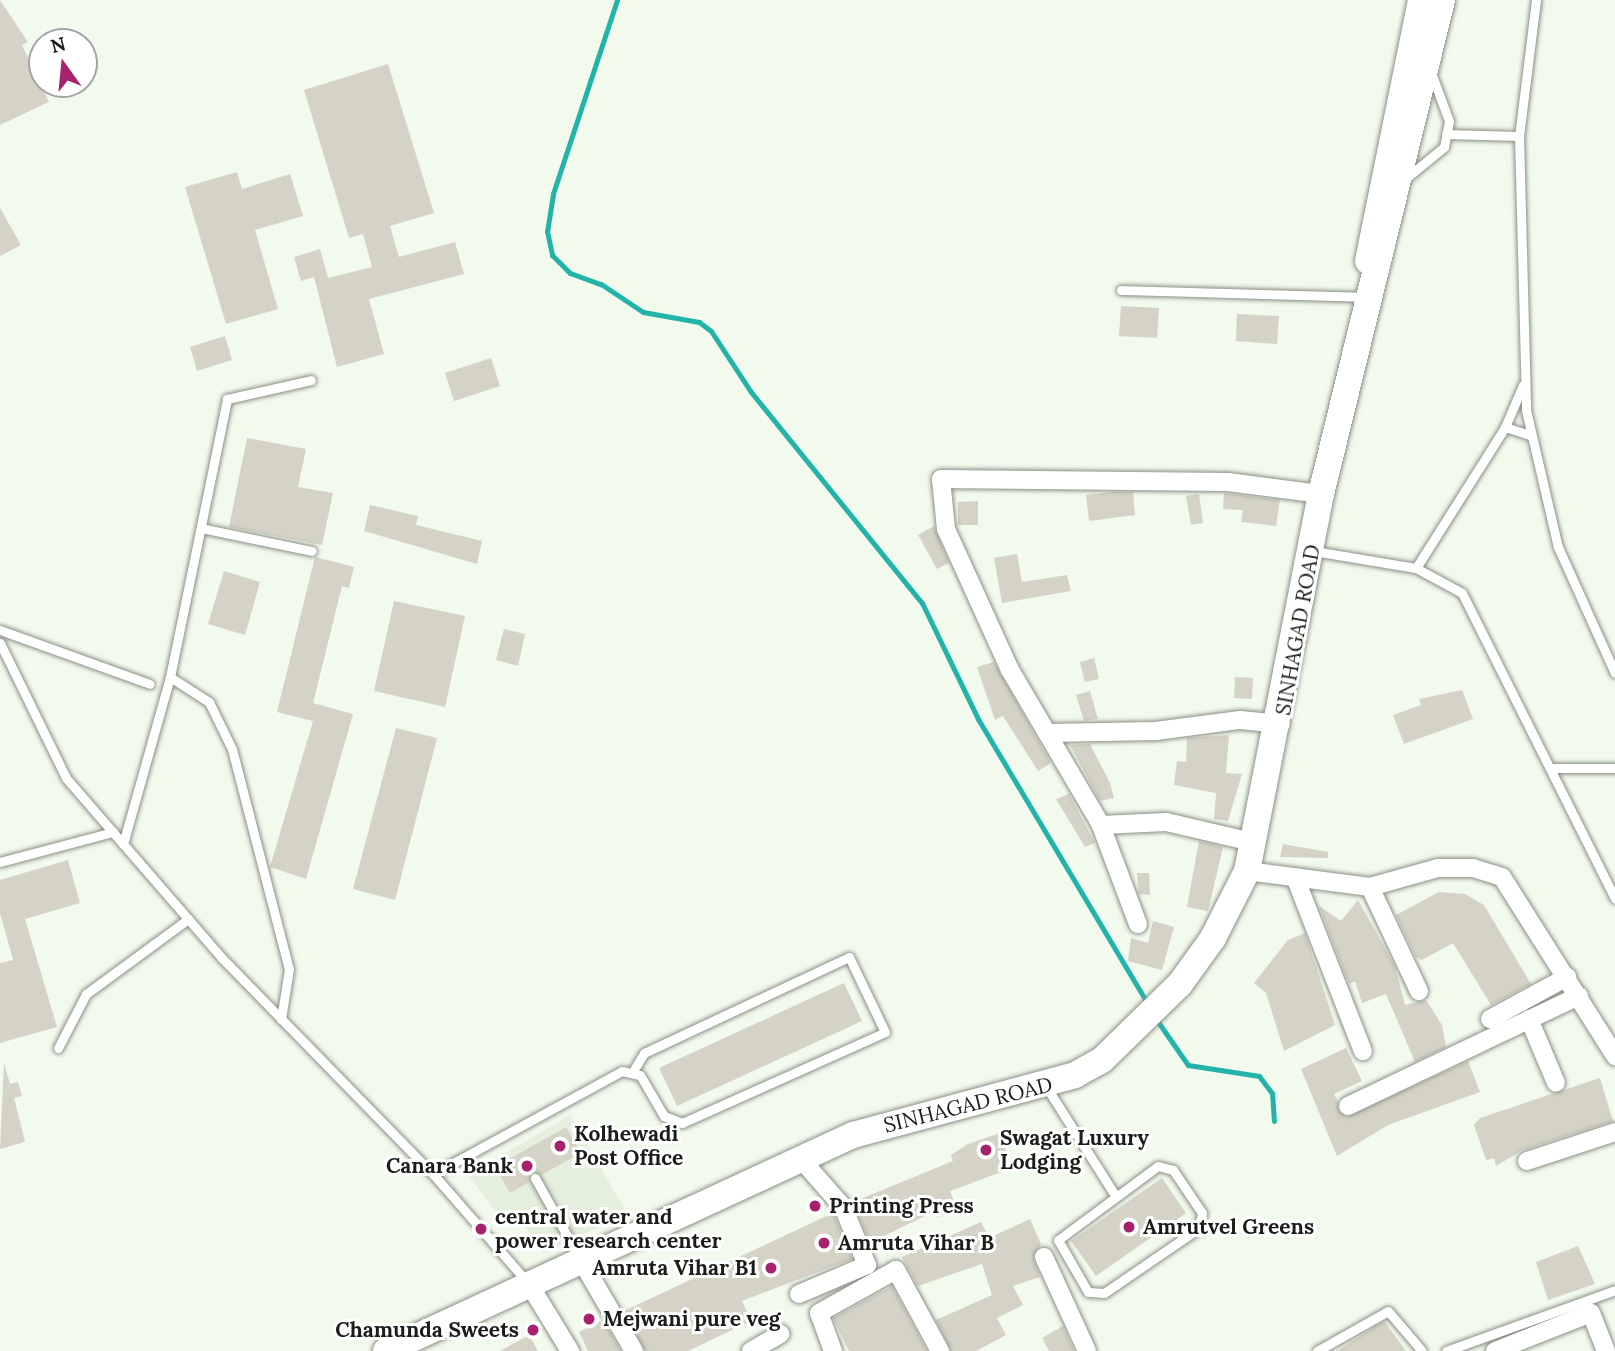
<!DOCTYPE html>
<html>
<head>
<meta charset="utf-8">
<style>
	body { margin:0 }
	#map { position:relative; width:1615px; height:1351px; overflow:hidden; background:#f2f9ed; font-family:Lora,serif }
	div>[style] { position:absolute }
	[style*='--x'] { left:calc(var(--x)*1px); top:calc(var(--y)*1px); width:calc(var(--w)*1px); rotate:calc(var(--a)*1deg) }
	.built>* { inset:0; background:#e5efdd }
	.stream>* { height:5px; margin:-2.5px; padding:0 2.5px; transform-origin:2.5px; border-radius:2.5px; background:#23b4a9 }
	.building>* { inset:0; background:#d4d3c6 }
	.roads { filter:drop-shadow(0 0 2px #8a9085) drop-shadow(0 0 2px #8a9085) }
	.service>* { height:9px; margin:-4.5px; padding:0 4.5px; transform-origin:4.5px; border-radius:4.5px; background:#fff }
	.minor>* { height:18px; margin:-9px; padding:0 9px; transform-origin:9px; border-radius:9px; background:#fff }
	.primary>* { height:26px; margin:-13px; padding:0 13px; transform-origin:13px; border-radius:13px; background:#fff }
	.dots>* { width:19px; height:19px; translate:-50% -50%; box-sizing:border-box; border:4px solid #fff; border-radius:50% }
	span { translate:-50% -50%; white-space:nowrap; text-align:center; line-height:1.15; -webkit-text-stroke:6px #fff; paint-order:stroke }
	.street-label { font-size:21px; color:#1b1d19 }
	.poi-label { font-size:21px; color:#1b1d19; font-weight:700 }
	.left { translate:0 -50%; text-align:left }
	.right { translate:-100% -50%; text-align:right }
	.north { position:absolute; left:28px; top:28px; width:70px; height:70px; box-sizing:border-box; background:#fff; border:2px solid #a4a5a3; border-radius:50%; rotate:345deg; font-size:19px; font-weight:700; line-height:28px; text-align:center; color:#1b1d19 }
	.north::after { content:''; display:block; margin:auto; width:24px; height:32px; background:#a7226d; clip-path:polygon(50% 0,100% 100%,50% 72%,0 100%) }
</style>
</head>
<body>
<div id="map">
	<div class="built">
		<i style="clip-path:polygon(570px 1115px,627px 1213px,543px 1254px,516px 1213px,502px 1220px,468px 1175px)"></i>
	</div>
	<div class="stream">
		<i style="--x:617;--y:0;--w:204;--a:108.3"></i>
		<i style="--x:553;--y:194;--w:37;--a:99"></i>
		<i style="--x:547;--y:231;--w:25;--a:78"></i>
		<i style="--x:552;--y:255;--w:25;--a:45"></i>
		<i style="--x:570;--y:273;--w:33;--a:20"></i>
		<i style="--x:601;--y:284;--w:50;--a:33.7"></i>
		<i style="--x:643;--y:312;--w:57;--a:10.1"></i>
		<i style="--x:699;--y:322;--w:15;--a:37"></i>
		<i style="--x:711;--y:331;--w:73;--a:56.7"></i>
		<i style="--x:751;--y:392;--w:272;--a:51"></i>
		<i style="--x:922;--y:603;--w:129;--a:64.2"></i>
		<i style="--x:978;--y:719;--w:332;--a:59.2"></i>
		<i style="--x:1156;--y:1019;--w:56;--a:55.2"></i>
		<i style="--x:1188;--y:1065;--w:72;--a:8.8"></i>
		<i style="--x:1259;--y:1076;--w:21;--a:53"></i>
		<i style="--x:1272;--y:1093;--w:28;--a:86"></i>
	</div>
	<div class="building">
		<i style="clip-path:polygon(0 0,28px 42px,22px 45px,49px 102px,0 125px)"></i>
		<i style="clip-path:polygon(388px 64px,434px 213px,390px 226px,399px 257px,455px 242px,464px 274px,369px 299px,384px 354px,337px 367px,314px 277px,301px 281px,294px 257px,320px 249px,328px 278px,372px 267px,363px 234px,349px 238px,304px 90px)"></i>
		<i style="clip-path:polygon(237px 172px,242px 189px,290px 174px,303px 216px,255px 230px,278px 309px,226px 324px,185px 187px)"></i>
		<i style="clip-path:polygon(0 208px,21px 245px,0 256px)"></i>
		<i style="clip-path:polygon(1121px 306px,1159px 308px,1157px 338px,1119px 336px)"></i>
		<i style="clip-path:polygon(1237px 314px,1279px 316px,1277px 344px,1236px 341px)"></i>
		<i style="clip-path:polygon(225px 336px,232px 360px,197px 371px,190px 347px)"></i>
		<i style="clip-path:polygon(491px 358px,500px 386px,454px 401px,445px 373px)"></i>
		<i style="clip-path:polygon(247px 438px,306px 449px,298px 487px,333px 493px,322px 545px,229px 527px)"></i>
		<i style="clip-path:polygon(1112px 492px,1133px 492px,1135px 515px,1089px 521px,1086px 495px)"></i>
		<i style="clip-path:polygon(1224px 493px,1280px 500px,1276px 526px,1241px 522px,1243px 510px,1223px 509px)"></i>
		<i style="clip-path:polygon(1199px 494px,1203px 523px,1191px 525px,1186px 496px)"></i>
		<i style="clip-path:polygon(978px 501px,978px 525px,958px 525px,958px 502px)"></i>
		<i style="clip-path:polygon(370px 505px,418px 516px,416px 525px,482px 541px,477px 564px,364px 531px)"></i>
		<i style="clip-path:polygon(934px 526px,949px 563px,937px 569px,918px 535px)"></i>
		<i style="clip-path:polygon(1017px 554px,1022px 582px,1067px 575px,1071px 591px,1002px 603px,994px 558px)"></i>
		<i style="clip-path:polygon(315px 557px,354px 567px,349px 588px,342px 586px,313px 703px,353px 714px,306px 879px,270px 867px,313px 721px,277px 712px)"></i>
		<i style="clip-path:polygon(224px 571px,260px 582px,245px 635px,208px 624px)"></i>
		<i style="clip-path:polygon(394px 601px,465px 616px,445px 707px,374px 691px)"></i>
		<i style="clip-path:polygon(504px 629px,525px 634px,518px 666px,496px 660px)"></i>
		<i style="clip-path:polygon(1094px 658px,1099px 679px,1085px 682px,1080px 662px)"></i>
		<i style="clip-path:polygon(994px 662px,1051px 763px,1038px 771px,1003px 716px,995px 720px,977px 667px)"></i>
		<i style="clip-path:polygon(1235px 677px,1253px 678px,1252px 699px,1234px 698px)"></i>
		<i style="clip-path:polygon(1462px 690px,1473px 719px,1404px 744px,1393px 715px,1421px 705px,1419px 699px)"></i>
		<i style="clip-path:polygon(1090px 691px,1098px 719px,1084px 721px,1076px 695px)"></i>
		<i style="clip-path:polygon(396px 728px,437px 738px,395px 900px,353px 889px)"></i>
		<i style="clip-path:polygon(1229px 735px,1226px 773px,1242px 774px,1228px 821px,1214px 819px,1216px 793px,1174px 785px,1177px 761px,1186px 762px,1187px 738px)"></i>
		<i style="clip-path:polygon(1090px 744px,1110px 783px,1114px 798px,1100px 801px,1070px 745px)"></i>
		<i style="clip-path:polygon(1069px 794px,1095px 843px,1085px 847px,1056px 799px)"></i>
		<i style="clip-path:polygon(1199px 841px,1223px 847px,1208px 911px,1187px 907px)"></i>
		<i style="clip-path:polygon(1283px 844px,1328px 852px,1328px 858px,1280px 857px)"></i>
		<i style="clip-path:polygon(68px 860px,80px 903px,25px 919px,57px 1027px,0 1043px,0 963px,13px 960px,0 913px,0 880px)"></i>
		<i style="clip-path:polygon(1137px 873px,1149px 873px,1150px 895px,1139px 894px)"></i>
		<i style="clip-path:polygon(1439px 892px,1465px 894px,1484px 905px,1531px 984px,1491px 1005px,1453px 943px,1422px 960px,1416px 957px,1396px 915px)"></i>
		<i style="clip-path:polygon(1358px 900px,1395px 966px,1405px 1005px,1426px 1000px,1442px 1025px,1446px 1047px,1415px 1062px,1386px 994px,1362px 1003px,1355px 981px,1349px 984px,1319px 906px,1341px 921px)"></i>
		<i style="clip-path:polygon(1153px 921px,1174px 927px,1162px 970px,1128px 961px,1131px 938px,1148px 943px)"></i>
		<i style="clip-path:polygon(1305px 933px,1335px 1025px,1284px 1051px,1266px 993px,1254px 983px,1288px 940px)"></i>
		<i style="clip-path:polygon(844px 983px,862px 1021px,677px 1106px,659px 1068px)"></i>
		<i style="clip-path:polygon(1346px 1048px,1362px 1081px,1334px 1094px,1346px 1117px,1468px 1061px,1480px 1092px,1388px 1125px,1337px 1156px,1301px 1069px)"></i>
		<i style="clip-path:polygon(4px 1063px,10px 1084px,18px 1082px,22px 1096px,14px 1098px,25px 1142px,0 1149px)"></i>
		<i style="clip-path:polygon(1600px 1078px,1613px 1121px,1523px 1150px,1496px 1166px,1494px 1158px,1486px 1160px,1474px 1125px,1480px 1118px)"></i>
		<i style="clip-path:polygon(566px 1127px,581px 1153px,541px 1175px,531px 1172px,529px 1182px,510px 1193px,495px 1167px)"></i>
		<i style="clip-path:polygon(1000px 1133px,1012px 1168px,950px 1191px,957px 1210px,938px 1217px,935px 1211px,870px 1243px,853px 1202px,953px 1161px,951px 1155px,968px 1144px)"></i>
		<i style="clip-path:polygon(1162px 1178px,1186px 1213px,1096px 1276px,1071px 1241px)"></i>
		<i style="clip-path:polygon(833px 1213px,852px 1259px,742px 1301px,751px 1321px,688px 1351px,645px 1351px,624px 1311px)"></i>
		<i style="clip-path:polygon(1030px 1219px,1041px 1244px,1033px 1257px,1040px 1277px,1013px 1286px,1023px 1305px,997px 1318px,1006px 1335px,976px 1351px,951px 1351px,936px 1320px,992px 1295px,982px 1264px,918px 1286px,902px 1257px,981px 1222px,989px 1238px)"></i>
		<i style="clip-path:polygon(1578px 1246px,1595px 1284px,1548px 1300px,1536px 1262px)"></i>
		<i style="clip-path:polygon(892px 1286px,927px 1351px,849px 1351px,833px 1318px)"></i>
		<i style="clip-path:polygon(603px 1320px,621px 1351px,588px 1351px,579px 1332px)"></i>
		<i style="clip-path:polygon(1384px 1321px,1406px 1351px,1337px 1351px,1374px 1327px)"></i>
		<i style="clip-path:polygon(1063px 1326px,1074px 1351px,1049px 1351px,1042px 1338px)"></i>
		<i style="clip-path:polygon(529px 1335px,538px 1351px,500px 1351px)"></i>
	</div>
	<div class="roads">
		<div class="service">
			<i style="--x:1536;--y:0;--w:137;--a:97.1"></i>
			<i style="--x:1519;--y:136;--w:274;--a:88.5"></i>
			<i style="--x:1526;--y:410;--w:141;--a:76.9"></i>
			<i style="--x:1558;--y:547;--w:138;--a:65.7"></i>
			<i style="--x:1446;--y:134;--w:73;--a:1.6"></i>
			<i style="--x:1405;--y:179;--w:50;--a:-39.4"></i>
			<i style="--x:1444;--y:147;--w:26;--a:-79"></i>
			<i style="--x:1449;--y:121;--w:49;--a:-110.3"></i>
			<i style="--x:1121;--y:290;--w:244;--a:1.6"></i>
			<i style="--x:1505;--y:427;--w:26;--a:18"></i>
			<i style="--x:201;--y:528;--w:113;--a:11.7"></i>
			<i style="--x:1314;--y:551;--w:103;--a:9.5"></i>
			<i style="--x:1416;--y:568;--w:52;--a:28.5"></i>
			<i style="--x:1462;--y:593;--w:342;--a:63.4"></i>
			<i style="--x:1416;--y:568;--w:167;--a:-57.7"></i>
			<i style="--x:1505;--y:427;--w:46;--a:-66.8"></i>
			<i style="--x:0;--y:630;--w:159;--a:19.8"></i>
			<i style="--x:0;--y:643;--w:150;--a:63.9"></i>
			<i style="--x:66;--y:778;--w:238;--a:49.1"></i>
			<i style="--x:222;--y:958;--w:302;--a:45.7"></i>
			<i style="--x:433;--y:1174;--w:145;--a:48.9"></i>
			<i style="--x:170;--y:677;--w:46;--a:32.7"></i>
			<i style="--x:209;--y:702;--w:52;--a:63.9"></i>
			<i style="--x:232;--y:749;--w:227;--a:75.5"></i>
			<i style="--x:289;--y:969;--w:51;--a:99.1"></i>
			<i style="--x:1551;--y:768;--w:64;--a:0"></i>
			<i style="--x:123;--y:844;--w:173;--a:-74.3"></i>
			<i style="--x:170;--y:677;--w:284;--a:-78.4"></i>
			<i style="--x:227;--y:399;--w:86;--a:-12.7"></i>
			<i style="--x:0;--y:862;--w:117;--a:-14.9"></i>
			<i style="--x:58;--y:1048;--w:61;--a:-62.6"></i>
			<i style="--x:86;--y:994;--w:127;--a:-36.3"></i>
			<i style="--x:1047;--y:1088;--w:127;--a:57.6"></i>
			<i style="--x:1158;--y:1166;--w:16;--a:15"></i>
			<i style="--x:1173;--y:1170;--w:52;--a:56"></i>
			<i style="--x:1202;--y:1213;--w:15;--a:101"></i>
			<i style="--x:1199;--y:1228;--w:115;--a:145.6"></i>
			<i style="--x:1104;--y:1293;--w:16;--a:-176"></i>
			<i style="--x:1088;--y:1292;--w:60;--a:-120"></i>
			<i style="--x:1058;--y:1240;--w:124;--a:-36.5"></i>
			<i style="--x:433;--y:1174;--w:215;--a:-28.6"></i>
			<i style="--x:622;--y:1071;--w:18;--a:13"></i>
			<i style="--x:640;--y:1075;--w:48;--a:59.7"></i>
			<i style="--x:664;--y:1116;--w:19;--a:21"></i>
			<i style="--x:682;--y:1123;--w:222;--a:-24.1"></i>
			<i style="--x:885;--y:1032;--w:83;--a:-115.6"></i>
			<i style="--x:849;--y:957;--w:226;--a:154.9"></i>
			<i style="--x:644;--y:1053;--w:21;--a:121"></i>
			<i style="--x:535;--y:1178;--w:93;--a:60.9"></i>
			<i style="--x:1317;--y:1351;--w:81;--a:-29.4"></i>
			<i style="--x:1388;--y:1311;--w:52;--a:49.6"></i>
			<i style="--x:1446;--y:1351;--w:180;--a:-19.8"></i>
		</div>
		<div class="minor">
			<i style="--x:1047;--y:733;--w:109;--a:-1.1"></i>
			<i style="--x:1156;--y:731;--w:85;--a:-7.5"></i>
			<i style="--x:1240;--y:720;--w:41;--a:5.6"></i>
			<i style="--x:1100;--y:823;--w:108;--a:69.4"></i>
			<i style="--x:1252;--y:842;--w:88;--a:-166.9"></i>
			<i style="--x:1166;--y:822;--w:65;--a:177.4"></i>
			<i style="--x:1101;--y:825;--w:180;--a:-120.4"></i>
			<i style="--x:1010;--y:670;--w:155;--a:-114.4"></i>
			<i style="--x:946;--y:529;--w:50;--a:-95.7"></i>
			<i style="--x:941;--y:479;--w:287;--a:0.6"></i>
			<i style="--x:1228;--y:482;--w:94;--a:7.4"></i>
			<i style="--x:1247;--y:871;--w:124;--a:7.4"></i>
			<i style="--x:1370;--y:887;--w:71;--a:-15.6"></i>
			<i style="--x:1438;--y:868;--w:35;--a:0"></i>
			<i style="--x:1473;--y:868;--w:30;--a:17"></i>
			<i style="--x:1502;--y:877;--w:212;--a:57.7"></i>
			<i style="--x:1295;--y:877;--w:187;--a:68.7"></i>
			<i style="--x:1370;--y:887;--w:115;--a:64.8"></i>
			<i style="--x:1490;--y:1019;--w:88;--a:-28.6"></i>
			<i style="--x:1529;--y:1019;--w:69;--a:67.1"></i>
			<i style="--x:1348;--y:1106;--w:256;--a:-25.5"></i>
			<i style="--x:1527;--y:1161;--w:93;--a:-18.2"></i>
			<i style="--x:1044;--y:1257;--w:103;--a:65.4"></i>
			<i style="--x:581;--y:1260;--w:105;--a:59.8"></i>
			<i style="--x:529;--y:1284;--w:79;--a:58.5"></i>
			<i style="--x:799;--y:1294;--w:74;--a:-23.1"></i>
			<i style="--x:867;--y:1265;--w:63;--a:-112.5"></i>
			<i style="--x:843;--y:1207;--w:65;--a:-131.3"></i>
			<i style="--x:751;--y:1351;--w:34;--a:-30"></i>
			<i style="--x:833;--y:1351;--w:40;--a:-110.2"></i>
			<i style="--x:819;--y:1313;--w:88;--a:-29.2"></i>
			<i style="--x:896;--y:1270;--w:92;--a:61.5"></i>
			<i style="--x:1495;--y:1351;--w:103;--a:-21.6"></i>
			<i style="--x:1591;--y:1313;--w:41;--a:68.5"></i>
		</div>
		<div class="primary">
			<i style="--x:1368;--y:261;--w:266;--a:-78.5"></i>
			<i style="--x:386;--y:1351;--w:515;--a:-24.82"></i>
			<i style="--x:853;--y:1135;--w:230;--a:-15.1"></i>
			<i style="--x:1075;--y:1075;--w:31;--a:-29"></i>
			<i style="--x:1102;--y:1060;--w:109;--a:-44.3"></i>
			<i style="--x:1180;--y:984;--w:57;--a:-54.3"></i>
			<i style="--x:1213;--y:938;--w:75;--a:-63.1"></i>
			<i style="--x:1247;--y:871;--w:384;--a:-78.9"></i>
			<i style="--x:1321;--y:494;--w:509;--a:-76.24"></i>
		</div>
	</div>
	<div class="dots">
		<i style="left:560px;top:1146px;background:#a7226d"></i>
		<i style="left:986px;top:1150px;background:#a7226d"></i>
		<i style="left:527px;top:1166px;background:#a7226d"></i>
		<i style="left:815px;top:1206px;background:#a7226d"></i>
		<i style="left:1129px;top:1227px;background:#a7226d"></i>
		<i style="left:481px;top:1229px;background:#a7226d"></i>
		<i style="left:824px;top:1243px;background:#a7226d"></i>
		<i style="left:771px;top:1268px;background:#a7226d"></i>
		<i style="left:589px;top:1319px;background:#a7226d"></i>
		<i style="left:533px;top:1330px;background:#a7226d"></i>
	</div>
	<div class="street-label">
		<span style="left:1298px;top:630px;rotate:-80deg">SINHAGAD ROAD</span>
		<span style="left:968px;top:1105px;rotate:-14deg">SINHAGAD ROAD</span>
	</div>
	<div class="poi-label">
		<span class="left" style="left:574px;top:1146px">Kolhewadi<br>Post Office</span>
		<span class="left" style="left:1000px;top:1150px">Swagat Luxury<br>Lodging</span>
		<span class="right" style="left:513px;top:1166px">Canara Bank</span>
		<span class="left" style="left:829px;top:1206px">Printing Press</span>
		<span class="left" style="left:495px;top:1229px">central water and<br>power research center</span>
		<span class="left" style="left:1143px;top:1227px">Amrutvel Greens</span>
		<span class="left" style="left:838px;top:1243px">Amruta Vihar B</span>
		<span class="right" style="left:757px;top:1268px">Amruta Vihar B1</span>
		<span class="left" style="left:603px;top:1319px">Mejwani pure veg</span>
		<span class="right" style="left:519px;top:1330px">Chamunda Sweets</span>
	</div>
	<div class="north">N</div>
</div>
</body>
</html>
